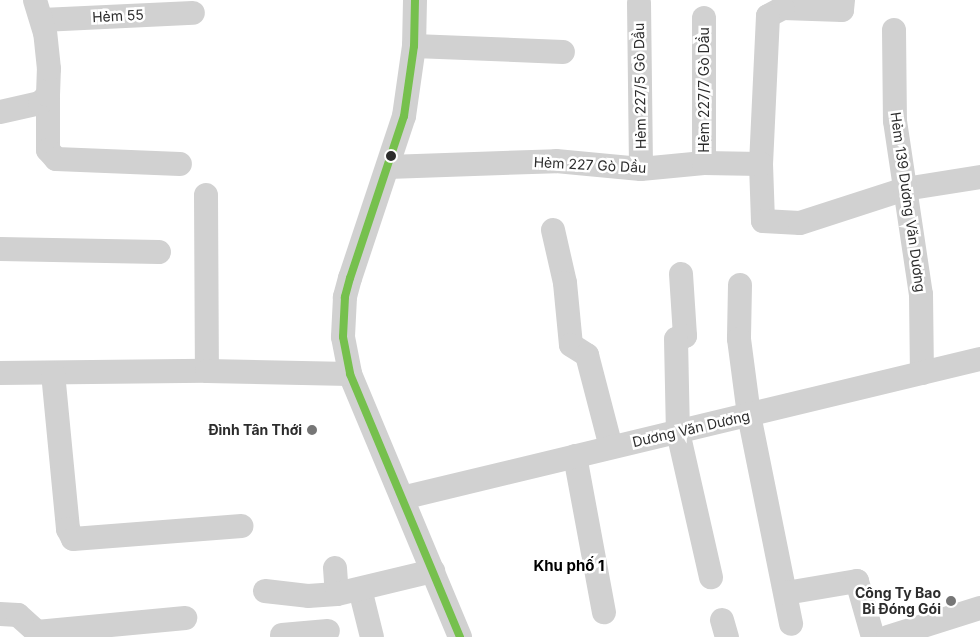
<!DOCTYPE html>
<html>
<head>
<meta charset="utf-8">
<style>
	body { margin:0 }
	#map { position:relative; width:980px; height:637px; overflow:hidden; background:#fff; font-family:Inter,sans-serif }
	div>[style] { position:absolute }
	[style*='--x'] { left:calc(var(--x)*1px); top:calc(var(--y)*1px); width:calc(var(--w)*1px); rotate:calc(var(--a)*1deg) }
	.minor>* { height:24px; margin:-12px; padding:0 12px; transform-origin:12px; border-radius:12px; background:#d1d1d1 }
	.bus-1>* { height:8px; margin:-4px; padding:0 4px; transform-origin:4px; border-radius:4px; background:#76c04d }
	.dots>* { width:14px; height:14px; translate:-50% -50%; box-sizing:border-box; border:2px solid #fff; border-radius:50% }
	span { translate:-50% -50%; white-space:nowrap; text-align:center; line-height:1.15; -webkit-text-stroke:5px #fff; paint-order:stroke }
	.street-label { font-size:14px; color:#2c2c2c }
	.poi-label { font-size:14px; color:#2c2c2c; font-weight:700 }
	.right { translate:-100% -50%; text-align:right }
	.neighbourhood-label { font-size:15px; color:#000; font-weight:700 }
</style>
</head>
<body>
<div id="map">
	<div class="minor">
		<i style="--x:415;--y:0;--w:46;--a:91.2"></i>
		<i style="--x:414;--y:46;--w:71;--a:98.1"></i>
		<i style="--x:404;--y:116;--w:171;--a:108.4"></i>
		<i style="--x:350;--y:278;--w:20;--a:105"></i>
		<i style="--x:345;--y:297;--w:40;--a:92.9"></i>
		<i style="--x:343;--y:337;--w:38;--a:79"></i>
		<i style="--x:350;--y:374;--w:285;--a:67.3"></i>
		<i style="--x:843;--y:0;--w:10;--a:96"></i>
		<i style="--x:842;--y:10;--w:59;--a:-178.1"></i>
		<i style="--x:783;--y:8;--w:17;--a:152"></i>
		<i style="--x:768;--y:16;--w:148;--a:92.7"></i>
		<i style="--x:761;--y:164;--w:57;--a:88"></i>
		<i style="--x:763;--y:221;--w:37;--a:3"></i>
		<i style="--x:800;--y:223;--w:110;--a:-17.9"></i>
		<i style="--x:905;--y:189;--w:76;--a:-9.1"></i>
		<i style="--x:639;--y:3;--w:166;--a:89.3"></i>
		<i style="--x:704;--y:18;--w:145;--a:90"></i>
		<i style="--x:42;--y:20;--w:151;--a:-2.7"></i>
		<i style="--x:894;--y:30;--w:91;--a:89.4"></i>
		<i style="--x:895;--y:121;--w:175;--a:81.5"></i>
		<i style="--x:921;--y:294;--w:79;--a:89.3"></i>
		<i style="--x:414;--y:46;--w:149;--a:2.3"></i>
		<i style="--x:48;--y:95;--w:55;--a:90"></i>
		<i style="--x:48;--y:150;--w:12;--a:48"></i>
		<i style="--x:56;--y:159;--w:124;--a:2.3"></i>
		<i style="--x:0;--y:112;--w:41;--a:-12.7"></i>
		<i style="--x:40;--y:103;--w:11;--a:-45"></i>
		<i style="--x:48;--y:95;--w:26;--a:-88"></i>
		<i style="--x:49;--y:69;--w:36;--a:-96"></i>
		<i style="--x:45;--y:33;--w:34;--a:-107"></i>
		<i style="--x:388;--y:167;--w:168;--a:-2"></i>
		<i style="--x:556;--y:161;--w:85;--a:5.4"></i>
		<i style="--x:641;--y:169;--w:63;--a:-5.4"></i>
		<i style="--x:704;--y:163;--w:57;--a:1"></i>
		<i style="--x:206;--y:195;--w:176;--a:89.7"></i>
		<i style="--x:553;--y:230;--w:54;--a:77.2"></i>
		<i style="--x:565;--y:283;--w:62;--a:84.5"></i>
		<i style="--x:571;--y:345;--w:19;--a:32"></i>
		<i style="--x:587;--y:355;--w:95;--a:75.4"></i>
		<i style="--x:0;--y:249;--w:159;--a:1.1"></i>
		<i style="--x:681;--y:274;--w:62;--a:86.3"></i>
		<i style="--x:685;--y:336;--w:9;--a:162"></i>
		<i style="--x:676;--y:339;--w:93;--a:88.8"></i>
		<i style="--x:678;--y:432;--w:149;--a:77.2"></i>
		<i style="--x:740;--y:285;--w:54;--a:91.1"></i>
		<i style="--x:739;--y:339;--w:77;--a:82.5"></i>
		<i style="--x:749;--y:415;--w:213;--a:78.6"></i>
		<i style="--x:0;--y:373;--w:207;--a:-0.6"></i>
		<i style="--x:207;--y:371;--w:143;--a:1.2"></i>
		<i style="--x:53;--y:373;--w:157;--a:84.5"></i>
		<i style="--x:68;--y:529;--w:11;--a:63"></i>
		<i style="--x:73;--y:539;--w:169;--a:-4.4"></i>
		<i style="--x:575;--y:456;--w:159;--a:79.5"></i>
		<i style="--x:402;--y:498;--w:594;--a:-13.52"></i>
		<i style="--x:335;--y:568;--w:26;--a:86"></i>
		<i style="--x:360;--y:589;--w:49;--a:76"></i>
		<i style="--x:265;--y:591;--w:43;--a:6.6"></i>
		<i style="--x:308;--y:596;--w:29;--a:-4"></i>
		<i style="--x:337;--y:594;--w:99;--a:-13.5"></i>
		<i style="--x:786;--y:593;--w:72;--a:-9.6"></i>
		<i style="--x:857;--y:581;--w:58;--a:74.1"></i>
		<i style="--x:0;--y:614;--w:18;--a:3"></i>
		<i style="--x:18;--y:615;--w:25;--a:42"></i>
		<i style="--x:37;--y:632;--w:149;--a:-5.4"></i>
		<i style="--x:722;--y:620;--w:18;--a:74"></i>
		<i style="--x:282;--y:635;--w:46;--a:-5"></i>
		<i style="--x:888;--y:637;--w:96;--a:-17.5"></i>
	</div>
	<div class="bus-1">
		<i style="--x:415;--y:0;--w:46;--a:91.2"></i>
		<i style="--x:414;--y:46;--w:71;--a:98.1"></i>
		<i style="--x:404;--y:116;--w:171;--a:108.4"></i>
		<i style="--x:350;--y:278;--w:20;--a:105"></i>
		<i style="--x:345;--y:297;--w:40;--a:92.9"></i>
		<i style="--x:343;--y:337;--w:38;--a:79"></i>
		<i style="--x:350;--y:374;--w:285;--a:67.3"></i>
	</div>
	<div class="dots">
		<i style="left:391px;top:156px;background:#2c2c2c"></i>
		<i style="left:312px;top:430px;background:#767676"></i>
		<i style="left:951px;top:601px;background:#767676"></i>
	</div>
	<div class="street-label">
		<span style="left:118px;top:16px;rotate:-3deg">Hẻm 55</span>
		<span style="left:640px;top:86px;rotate:-91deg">Hẻm 227/5 Gò Dầu</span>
		<span style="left:704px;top:90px;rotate:-90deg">Hẻm 227/7 Gò Dầu</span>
		<span style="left:590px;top:165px;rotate:3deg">Hẻm 227 Gò Dầu</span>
		<span style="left:908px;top:202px;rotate:82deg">Hẻm 139 Dương Văn Dương</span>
		<span style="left:691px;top:429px;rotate:-13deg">Dương Văn Dương</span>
	</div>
	<div class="poi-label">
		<span class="right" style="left:302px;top:430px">Đình Tân Thới</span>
		<span class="right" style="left:941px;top:601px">Công Ty Bao<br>Bì Đóng Gói</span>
	</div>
	<div class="neighbourhood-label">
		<span style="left:569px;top:566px">Khu phố 1</span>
	</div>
</div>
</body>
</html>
